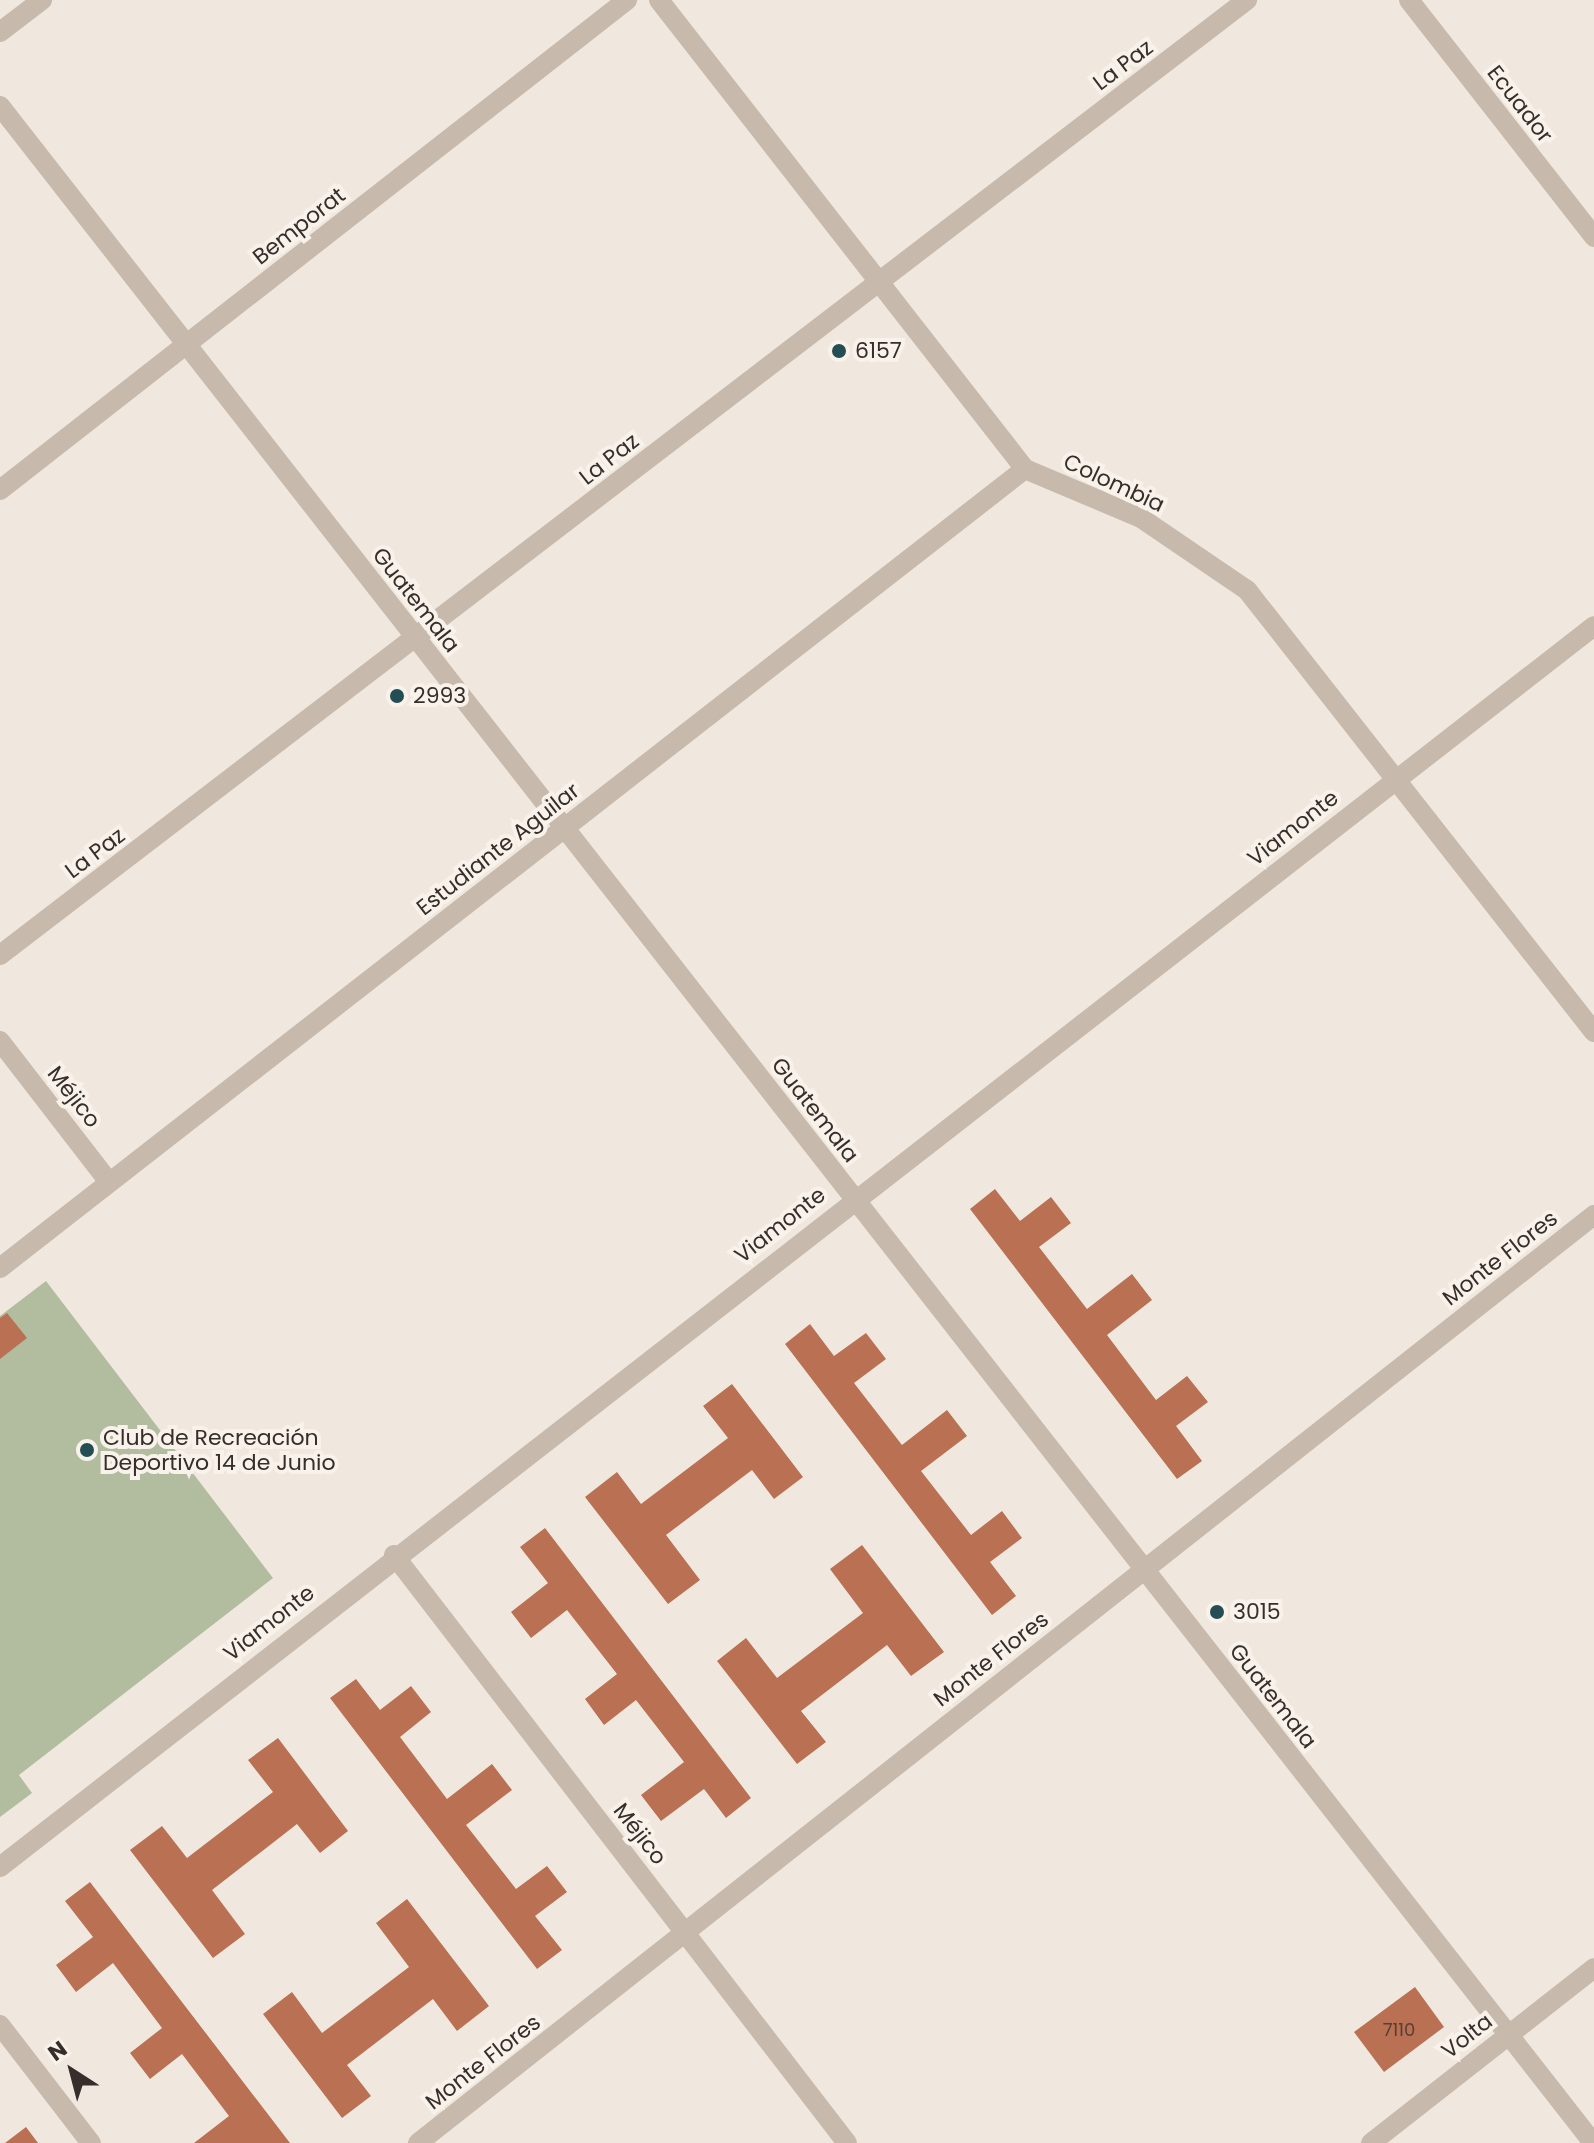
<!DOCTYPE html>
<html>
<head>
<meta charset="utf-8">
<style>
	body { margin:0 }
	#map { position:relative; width:1594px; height:2143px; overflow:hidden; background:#f0e8de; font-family:Poppins,sans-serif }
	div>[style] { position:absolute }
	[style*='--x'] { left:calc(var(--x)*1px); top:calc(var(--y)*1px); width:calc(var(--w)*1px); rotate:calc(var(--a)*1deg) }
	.green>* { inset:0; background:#b2bda0 }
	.building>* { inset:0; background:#b97053 }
	.minor>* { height:20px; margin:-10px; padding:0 10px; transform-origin:10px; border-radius:10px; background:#c7b9ab }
	.dots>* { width:22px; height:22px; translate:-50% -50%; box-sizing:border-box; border:4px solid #f8f2ea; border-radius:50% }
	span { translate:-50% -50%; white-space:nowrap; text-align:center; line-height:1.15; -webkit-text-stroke:8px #f8f2ea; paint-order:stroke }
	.number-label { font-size:18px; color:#563e34 }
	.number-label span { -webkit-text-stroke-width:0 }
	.street-label { font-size:22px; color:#352e2a }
	.poi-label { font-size:22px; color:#352e2a }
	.left { translate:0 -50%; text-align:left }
	.north { position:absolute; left:32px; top:2031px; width:80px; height:80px; -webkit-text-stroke:6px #f8f2ea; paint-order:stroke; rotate:324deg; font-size:22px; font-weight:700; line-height:32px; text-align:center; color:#352e2a }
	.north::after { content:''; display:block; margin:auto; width:28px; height:36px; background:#352e2a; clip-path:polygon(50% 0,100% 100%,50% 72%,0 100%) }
</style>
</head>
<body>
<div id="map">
	<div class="green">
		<i style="clip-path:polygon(46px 1281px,273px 1578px,19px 1775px,32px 1793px,0 1817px,0 1316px)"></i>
	</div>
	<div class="building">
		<i style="clip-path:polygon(995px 1189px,1020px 1221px,1051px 1197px,1071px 1223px,1039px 1247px,1087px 1309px,1132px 1274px,1152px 1300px,1107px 1335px,1156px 1400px,1187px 1376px,1208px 1402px,1176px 1426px,1202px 1461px,1177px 1479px,970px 1209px)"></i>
		<i style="clip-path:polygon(7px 1313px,27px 1338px,0 1359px,0 1318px)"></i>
		<i style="clip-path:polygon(810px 1324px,834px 1356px,866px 1333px,886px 1359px,854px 1383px,902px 1445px,947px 1410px,967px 1436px,921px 1471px,971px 1535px,1002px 1511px,1022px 1538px,990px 1562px,1016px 1596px,992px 1615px,785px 1344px)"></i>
		<i style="clip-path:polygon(732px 1384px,803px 1477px,774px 1499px,752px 1470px,666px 1535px,700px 1580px,668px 1604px,585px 1497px,617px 1472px,641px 1504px,728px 1438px,703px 1406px)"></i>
		<i style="clip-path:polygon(545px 1528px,751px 1798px,726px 1818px,704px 1789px,661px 1821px,641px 1795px,684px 1762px,636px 1700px,604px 1725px,585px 1699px,617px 1674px,567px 1610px,531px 1638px,511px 1612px,548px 1583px,520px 1547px)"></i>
		<i style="clip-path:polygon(862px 1545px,944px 1652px,911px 1676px,887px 1645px,801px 1711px,826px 1742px,797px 1764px,717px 1661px,746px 1638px,777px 1678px,863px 1613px,830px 1569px)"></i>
		<i style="clip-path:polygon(356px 1679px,380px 1710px,411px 1686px,431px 1712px,400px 1737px,447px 1799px,492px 1764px,512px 1790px,466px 1825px,516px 1889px,547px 1866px,567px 1892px,535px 1916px,562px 1950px,537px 1969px,330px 1698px)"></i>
		<i style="clip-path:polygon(278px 1738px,348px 1831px,320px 1853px,297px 1824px,212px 1890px,245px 1934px,213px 1958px,130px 1850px,162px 1826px,187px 1858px,273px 1792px,248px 1760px)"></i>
		<i style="clip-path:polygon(90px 1882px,290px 2143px,194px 2143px,229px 2116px,182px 2054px,150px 2079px,130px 2053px,162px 2028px,113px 1963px,76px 1992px,56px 1965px,93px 1937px,65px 1901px)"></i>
		<i style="clip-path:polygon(407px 1899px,489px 2006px,457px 2031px,433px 1999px,347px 2065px,371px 2096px,342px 2118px,263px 2014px,292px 1992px,322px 2033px,409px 1967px,376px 1923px)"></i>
		<i style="clip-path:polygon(1415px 1987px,1444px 2027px,1384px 2072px,1354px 2032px)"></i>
		<i style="clip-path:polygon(26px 2127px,38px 2143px,5px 2143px)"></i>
	</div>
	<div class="minor">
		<i style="--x:659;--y:0;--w:595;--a:52.03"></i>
		<i style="--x:1025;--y:469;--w:126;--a:22.9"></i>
		<i style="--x:1141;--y:518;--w:128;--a:34.2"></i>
		<i style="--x:1247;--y:590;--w:562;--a:51.87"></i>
		<i style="--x:1409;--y:0;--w:301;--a:52"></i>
		<i style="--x:0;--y:32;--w:53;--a:-37.3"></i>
		<i style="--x:0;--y:106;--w:2586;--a:51.97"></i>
		<i style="--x:0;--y:490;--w:796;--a:-38.01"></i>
		<i style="--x:0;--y:955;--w:1571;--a:-37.45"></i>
		<i style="--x:0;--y:1041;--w:178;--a:52.3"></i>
		<i style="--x:0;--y:1268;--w:1300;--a:-37.94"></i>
		<i style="--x:394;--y:1555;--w:742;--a:52.39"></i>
		<i style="--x:0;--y:1867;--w:2020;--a:-37.9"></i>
		<i style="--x:0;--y:2025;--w:149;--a:52.4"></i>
		<i style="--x:418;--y:2143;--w:1498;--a:-38.28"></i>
		<i style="--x:1371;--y:2143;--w:283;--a:-38.1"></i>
	</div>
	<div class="dots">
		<i style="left:839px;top:351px;background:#244e53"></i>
		<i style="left:397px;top:696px;background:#244e53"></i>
		<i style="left:87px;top:1450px;background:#244e53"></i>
		<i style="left:1217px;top:1612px;background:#244e53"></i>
	</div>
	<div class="number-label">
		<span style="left:1399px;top:2030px">7110</span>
	</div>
	<div class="street-label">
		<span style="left:1123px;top:65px;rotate:-37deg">La Paz</span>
		<span style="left:1520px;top:104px;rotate:52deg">Ecuador</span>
		<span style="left:299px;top:226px;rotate:-38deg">Bemporat</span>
		<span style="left:609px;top:459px;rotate:-38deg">La Paz</span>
		<span style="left:1114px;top:483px;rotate:25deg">Colombia</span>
		<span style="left:416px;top:600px;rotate:52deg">Guatemala</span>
		<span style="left:1293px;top:828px;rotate:-38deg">Viamonte</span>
		<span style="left:498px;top:849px;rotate:-38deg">Estudiante Aguilar</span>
		<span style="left:95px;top:853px;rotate:-37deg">La Paz</span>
		<span style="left:74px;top:1097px;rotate:52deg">Méjico</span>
		<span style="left:815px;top:1110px;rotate:52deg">Guatemala</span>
		<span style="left:780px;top:1225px;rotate:-38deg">Viamonte</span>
		<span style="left:1500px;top:1258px;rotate:-38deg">Monte Flores</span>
		<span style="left:269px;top:1623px;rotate:-38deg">Viamonte</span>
		<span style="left:991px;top:1659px;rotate:-38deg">Monte Flores</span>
		<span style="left:1273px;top:1696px;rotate:52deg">Guatemala</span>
		<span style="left:640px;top:1834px;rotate:52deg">Méjico</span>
		<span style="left:1467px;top:2036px;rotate:-38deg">Volta</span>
		<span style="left:483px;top:2062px;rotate:-38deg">Monte Flores</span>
	</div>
	<div class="poi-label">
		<span class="left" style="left:855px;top:351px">6157</span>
		<span class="left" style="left:413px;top:696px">2993</span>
		<span class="left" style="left:103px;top:1450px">Club de Recreación<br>Deportivo 14 de Junio</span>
		<span class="left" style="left:1233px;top:1612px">3015</span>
	</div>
	<div class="north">N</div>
</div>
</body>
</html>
